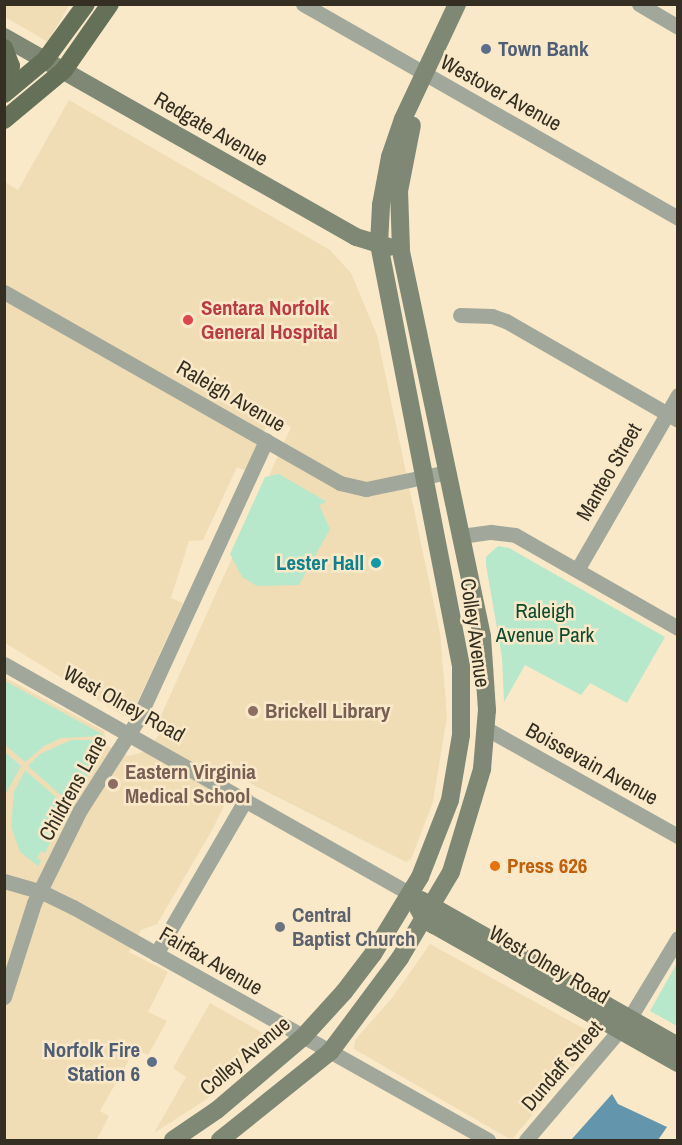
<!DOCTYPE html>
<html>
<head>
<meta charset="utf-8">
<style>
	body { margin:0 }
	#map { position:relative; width:682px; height:1145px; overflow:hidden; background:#f9e9c9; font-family:"Archivo Narrow",sans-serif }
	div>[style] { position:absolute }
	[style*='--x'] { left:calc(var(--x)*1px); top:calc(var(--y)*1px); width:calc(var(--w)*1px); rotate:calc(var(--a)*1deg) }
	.built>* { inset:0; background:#f0ddb6 }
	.green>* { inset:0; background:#b7e8cb }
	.water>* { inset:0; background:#6395ad }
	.street>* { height:15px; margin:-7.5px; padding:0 7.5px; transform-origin:7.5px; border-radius:7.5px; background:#a1a89b }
	.secondary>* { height:18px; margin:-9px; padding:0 9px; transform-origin:9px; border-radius:9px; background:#7e8875 }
	.primary>* { height:18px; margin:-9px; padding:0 9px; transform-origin:9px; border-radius:9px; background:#657059 }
	.dots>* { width:16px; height:16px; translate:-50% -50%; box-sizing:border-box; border:3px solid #f9e9c9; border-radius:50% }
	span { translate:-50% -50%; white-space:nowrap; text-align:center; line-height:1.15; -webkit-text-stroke:5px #f9e9c9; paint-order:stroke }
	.service-label { font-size:21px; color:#4e5e75; font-weight:700 }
	.left { translate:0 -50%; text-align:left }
	.right { translate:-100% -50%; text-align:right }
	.street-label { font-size:21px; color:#342f22 }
	.health-label { font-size:21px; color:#be3a42; font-weight:700 }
	.culture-label { font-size:21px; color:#0d838f; font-weight:700 }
	.park-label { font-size:21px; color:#0e4b30 }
	.education-label { font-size:21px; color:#785e54; font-weight:700 }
	.food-label { font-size:21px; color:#c56008; font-weight:700 }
	.worship-label { font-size:21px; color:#5b616d; font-weight:700 }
	.frame { position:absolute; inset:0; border:6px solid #342f22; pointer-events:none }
</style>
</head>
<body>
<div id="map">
	<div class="built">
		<i style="clip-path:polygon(5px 5px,69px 5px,48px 42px,5px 17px)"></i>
		<i style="clip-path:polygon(69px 100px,330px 250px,351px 273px,377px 335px,440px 633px,447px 716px,433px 802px,411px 859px,406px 862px,228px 772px,216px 794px,222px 797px,224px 806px,211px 832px,157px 924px,141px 930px,129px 952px,168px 972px,148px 1012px,167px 1021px,148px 1055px,135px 1049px,100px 1111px,109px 1116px,97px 1139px,5px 1140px,4px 677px,104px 731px,108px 746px,128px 756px,143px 752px,161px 733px,159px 720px,291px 427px,271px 416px,246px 471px,237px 467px,203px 540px,189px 541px,171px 598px,183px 603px,132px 714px,124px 716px,5px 643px,5px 182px,18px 190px)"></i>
		<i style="clip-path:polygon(430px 944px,590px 1032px,593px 1037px,590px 1047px,513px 1138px,508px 1138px,354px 1049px,355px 1040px,392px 998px)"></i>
		<i style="clip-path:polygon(210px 1003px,268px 1036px,271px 1043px,207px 1099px,154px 1133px,186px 1077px,173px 1068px)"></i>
	</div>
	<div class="green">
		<i style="clip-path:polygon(279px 474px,327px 502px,319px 505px,330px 529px,299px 585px,257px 586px,242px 577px,230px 554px,265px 477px)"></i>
		<i style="clip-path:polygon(498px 546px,509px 548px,665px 637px,627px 703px,590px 683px,581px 695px,525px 665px,504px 702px,502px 657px,486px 565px,486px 557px)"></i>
		<i style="clip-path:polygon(5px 681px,102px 734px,103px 736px,61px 738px,44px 746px,25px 762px,5px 745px)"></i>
		<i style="clip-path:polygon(71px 740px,91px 740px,103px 745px,104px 750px,74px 796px,69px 793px,65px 799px,28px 766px,40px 754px)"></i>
		<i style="clip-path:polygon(5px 752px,21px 766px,5px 795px)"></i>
		<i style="clip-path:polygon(25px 770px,67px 807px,45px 853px,41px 851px,37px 858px,41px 861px,38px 866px,20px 852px,11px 827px,14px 792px)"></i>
		<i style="clip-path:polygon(677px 963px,677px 1026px,650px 1011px)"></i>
	</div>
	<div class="water">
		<i style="clip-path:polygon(612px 1094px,618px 1104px,667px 1127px,658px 1140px,571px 1140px)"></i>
	</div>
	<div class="street">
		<i style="--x:303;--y:4;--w:432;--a:29.7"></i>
		<i style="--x:639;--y:4;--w:45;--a:30.5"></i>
		<i style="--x:4;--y:292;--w:386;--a:29.6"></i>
		<i style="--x:340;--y:483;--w:27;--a:13"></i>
		<i style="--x:366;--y:489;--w:84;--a:-11.7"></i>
		<i style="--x:460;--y:315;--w:32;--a:2"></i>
		<i style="--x:492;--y:316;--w:15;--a:20"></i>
		<i style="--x:506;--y:321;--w:198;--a:29.9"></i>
		<i style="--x:461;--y:536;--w:30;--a:-8"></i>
		<i style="--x:491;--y:532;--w:24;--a:7"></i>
		<i style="--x:515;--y:535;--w:188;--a:29.7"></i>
		<i style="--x:577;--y:570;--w:202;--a:-60"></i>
		<i style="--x:4;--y:664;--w:465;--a:29.5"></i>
		<i style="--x:487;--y:729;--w:219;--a:29.3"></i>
		<i style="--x:4;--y:881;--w:37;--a:16"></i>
		<i style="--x:40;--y:891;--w:37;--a:26"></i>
		<i style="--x:73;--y:907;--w:476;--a:29.3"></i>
		<i style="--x:156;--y:954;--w:179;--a:-59.9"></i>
		<i style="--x:4;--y:997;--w:99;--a:-72.3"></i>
		<i style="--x:34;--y:903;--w:104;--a:-63.7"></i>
		<i style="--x:80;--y:810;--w:106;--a:-57.4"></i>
		<i style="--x:137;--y:721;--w:309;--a:-65.3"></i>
		<i style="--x:526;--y:1140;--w:159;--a:-49.6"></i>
		<i style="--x:629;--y:1019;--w:95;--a:-58.8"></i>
	</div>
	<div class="secondary">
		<i style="--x:4;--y:37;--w:405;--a:29.6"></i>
		<i style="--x:356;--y:237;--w:34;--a:17"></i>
		<i style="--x:421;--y:900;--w:296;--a:29.6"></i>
		<i style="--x:418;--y:908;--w:13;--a:61"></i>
		<i style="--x:424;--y:919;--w:12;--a:31"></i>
		<i style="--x:434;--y:925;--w:280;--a:29.5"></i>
		<i style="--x:173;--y:1140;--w:53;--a:-34.3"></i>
		<i style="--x:217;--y:1110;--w:113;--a:-40.3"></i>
		<i style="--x:303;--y:1037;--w:61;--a:-47.7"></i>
		<i style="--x:344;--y:992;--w:48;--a:-52.7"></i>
		<i style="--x:373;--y:954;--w:90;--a:-58.6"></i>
		<i style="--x:420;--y:877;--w:83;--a:-68.7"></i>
		<i style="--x:450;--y:800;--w:66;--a:-80.4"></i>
		<i style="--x:461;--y:735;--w:69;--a:-90"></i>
		<i style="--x:461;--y:666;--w:430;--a:-101"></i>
		<i style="--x:379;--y:244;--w:39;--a:-87"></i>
		<i style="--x:381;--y:205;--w:49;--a:-79.4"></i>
		<i style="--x:390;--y:157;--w:40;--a:-71.1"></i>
		<i style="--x:403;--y:119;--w:127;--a:-64.8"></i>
		<i style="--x:220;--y:1140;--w:141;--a:-38.7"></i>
		<i style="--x:330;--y:1052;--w:117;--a:-53.3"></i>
		<i style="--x:400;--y:958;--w:100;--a:-59.3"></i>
		<i style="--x:451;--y:872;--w:108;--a:-73.2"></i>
		<i style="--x:482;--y:769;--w:59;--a:-85.2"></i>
		<i style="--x:487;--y:710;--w:74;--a:-93.9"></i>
		<i style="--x:482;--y:636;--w:394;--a:-101.9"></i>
		<i style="--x:401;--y:250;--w:59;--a:-91.9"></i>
		<i style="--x:399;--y:191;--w:67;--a:-78.9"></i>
	</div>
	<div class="primary">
		<i style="--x:4;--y:48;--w:19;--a:69"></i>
		<i style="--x:11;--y:66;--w:21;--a:109"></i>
		<i style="--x:4;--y:94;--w:53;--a:-39.7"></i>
		<i style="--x:45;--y:60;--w:69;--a:-53.8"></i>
		<i style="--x:4;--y:120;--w:78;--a:-39.8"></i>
		<i style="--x:64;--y:70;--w:80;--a:-55.1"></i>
	</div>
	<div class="dots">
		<i style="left:486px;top:49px;background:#5c6f8a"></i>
		<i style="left:188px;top:320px;background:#e0444e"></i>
		<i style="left:376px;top:563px;background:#0f9aa8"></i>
		<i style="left:253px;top:711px;background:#8d6e63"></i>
		<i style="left:113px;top:784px;background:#8d6e63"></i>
		<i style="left:495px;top:866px;background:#e8710a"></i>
		<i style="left:280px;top:927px;background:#6b7280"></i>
		<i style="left:152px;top:1062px;background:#5c6f8a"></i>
	</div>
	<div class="service-label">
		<span class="left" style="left:498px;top:49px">Town Bank</span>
		<span class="right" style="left:140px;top:1062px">Norfolk Fire<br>Station 6</span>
	</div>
	<div class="street-label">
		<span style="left:501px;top:93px;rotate:29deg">Westover Avenue</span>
		<span style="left:211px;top:129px;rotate:30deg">Redgate Avenue</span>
		<span style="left:231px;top:396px;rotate:30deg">Raleigh Avenue</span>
		<span style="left:609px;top:472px;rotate:-60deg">Manteo Street</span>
		<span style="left:475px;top:633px;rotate:82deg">Colley Avenue</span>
		<span style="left:124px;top:704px;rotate:29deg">West Olney Road</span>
		<span style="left:592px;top:764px;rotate:29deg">Boissevain Avenue</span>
		<span style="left:73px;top:788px;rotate:-61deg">Childrens Lane</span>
		<span style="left:211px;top:961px;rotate:30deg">Fairfax Avenue</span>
		<span style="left:549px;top:965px;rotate:30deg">West Olney Road</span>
		<span style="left:245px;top:1056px;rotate:-40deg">Colley Avenue</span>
		<span style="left:562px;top:1066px;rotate:-49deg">Dundaff Street</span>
	</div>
	<div class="health-label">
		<span class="left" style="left:201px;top:320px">Sentara Norfolk<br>General Hospital</span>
	</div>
	<div class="culture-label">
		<span class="right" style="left:364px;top:563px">Lester Hall</span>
	</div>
	<div class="park-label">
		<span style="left:545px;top:623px">Raleigh<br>Avenue Park</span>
	</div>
	<div class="education-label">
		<span class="left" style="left:265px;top:711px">Brickell Library</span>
		<span class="left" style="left:125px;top:784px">Eastern Virginia<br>Medical School</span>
	</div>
	<div class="food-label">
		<span class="left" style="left:507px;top:866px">Press 626</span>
	</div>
	<div class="worship-label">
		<span class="left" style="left:292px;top:927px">Central<br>Baptist Church</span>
	</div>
	<div class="frame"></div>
</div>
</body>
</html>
